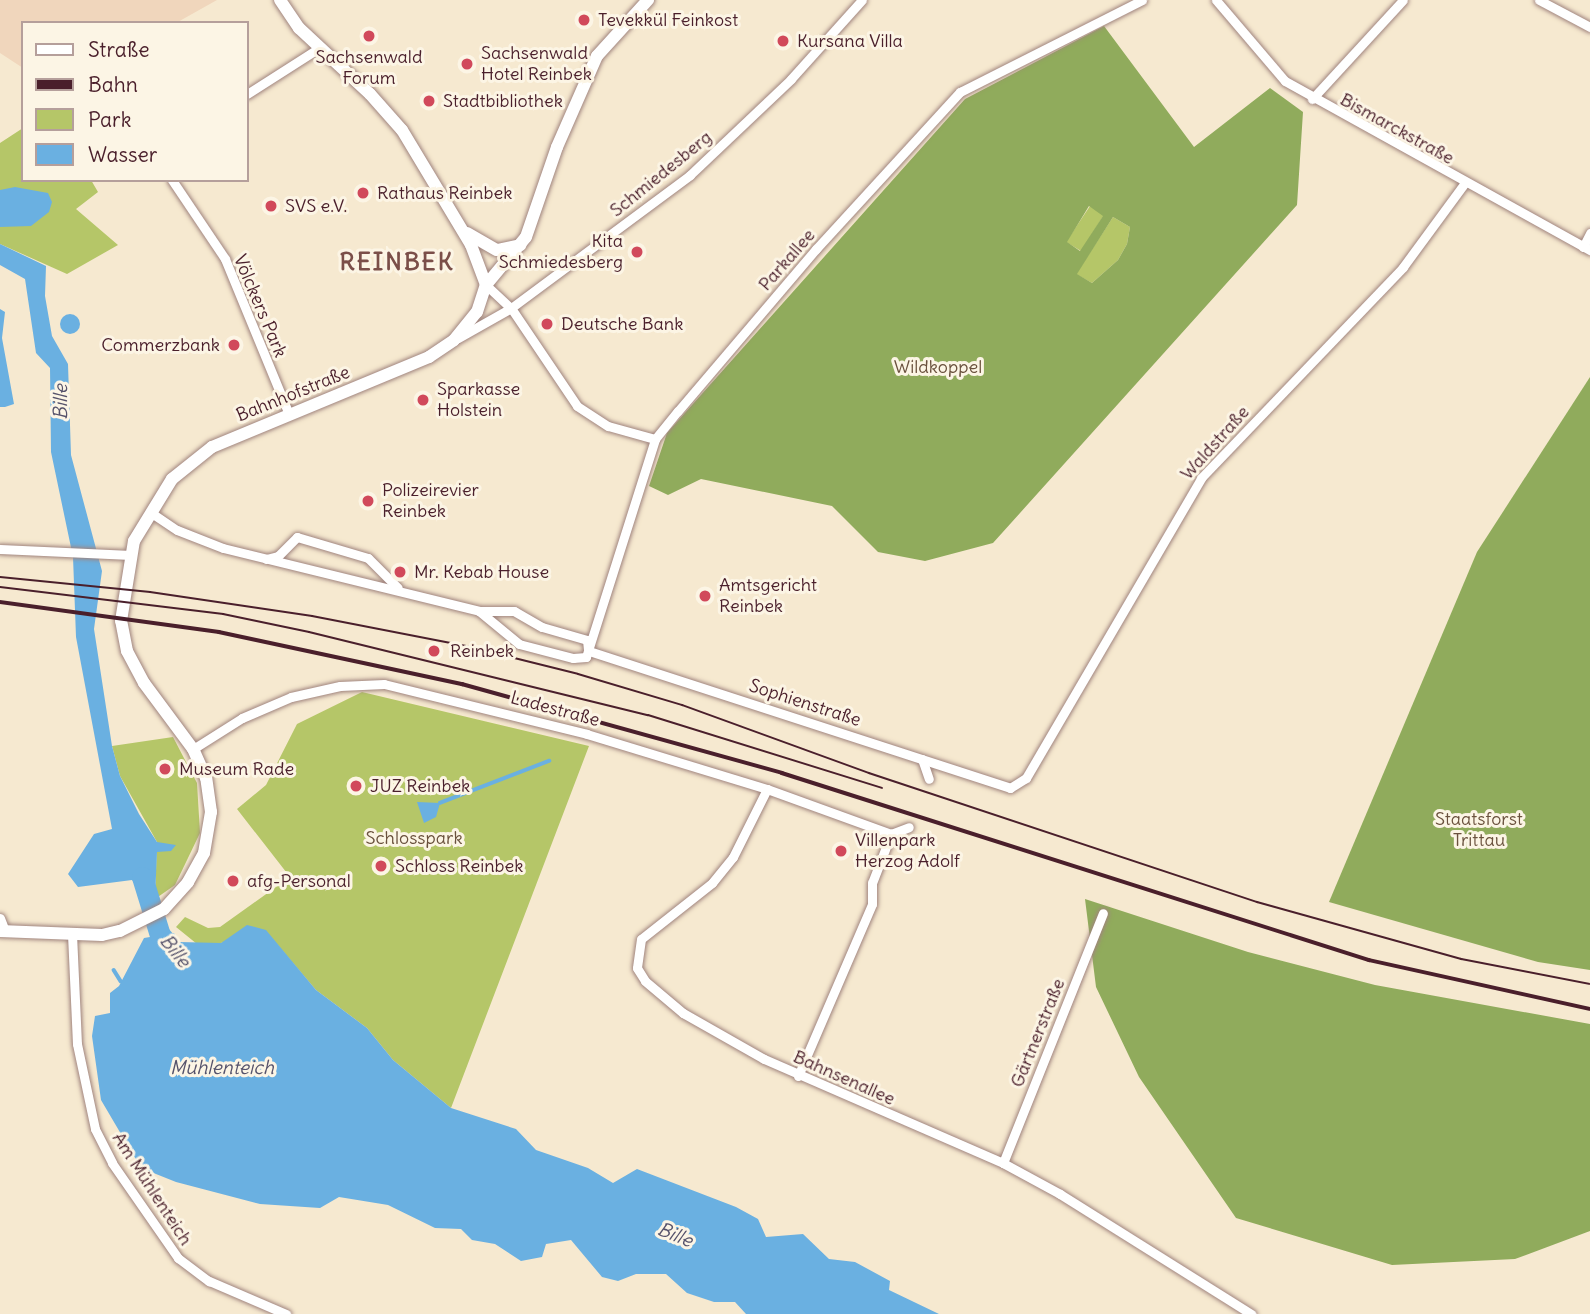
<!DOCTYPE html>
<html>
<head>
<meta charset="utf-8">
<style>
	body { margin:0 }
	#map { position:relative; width:1590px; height:1314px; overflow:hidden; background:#f6e9d0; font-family:Delius,sans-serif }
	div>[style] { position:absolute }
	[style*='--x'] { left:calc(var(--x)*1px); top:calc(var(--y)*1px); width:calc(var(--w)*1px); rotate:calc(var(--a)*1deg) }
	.built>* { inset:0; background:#f0d6bc }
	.green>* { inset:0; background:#b5c668 }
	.forest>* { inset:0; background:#90ab5c }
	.water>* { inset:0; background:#6ab0e1 }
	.round { border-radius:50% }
	.stream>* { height:3.5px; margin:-1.75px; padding:0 1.75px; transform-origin:1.75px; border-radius:1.75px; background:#6ab0e1 }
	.river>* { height:21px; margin:-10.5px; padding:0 10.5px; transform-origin:10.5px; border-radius:10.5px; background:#6ab0e1 }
	.roads { filter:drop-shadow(0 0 2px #a0847e) drop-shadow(0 0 2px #a0847e) }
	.street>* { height:9px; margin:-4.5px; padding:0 4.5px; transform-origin:4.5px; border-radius:4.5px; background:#fff }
	.secondary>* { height:12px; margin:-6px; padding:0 6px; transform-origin:6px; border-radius:6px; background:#fff }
	.tram>* { height:2px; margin:-1px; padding:0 1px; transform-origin:1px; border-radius:1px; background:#4a1f2b }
	.rail>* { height:3.5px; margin:-1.75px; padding:0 1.75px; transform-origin:1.75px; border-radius:1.75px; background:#4a1f2b }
	.dots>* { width:19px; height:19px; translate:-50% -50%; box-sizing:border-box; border:4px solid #fcf5e5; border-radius:50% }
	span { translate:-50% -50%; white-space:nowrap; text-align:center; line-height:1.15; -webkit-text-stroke:6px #fcf5e5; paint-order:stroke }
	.poi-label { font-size:18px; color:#4a1f2b }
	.left { translate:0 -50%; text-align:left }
	.right { translate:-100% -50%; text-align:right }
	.street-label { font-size:18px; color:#4a1f2b }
	.park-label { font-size:18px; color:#6a513d }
	.water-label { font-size:19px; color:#55526b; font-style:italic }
	.district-label { font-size:24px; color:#7b4f49; font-weight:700; letter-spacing:2px }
	.legend { position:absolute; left:21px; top:21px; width:228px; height:161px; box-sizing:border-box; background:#fcf5e5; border:2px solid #b59f9b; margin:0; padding:9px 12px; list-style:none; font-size:21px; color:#4a1f2b }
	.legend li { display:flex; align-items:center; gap:14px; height:35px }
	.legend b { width:35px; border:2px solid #b59f9b }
</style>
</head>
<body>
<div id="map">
	<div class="built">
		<i style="clip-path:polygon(0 0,217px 0,176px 23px,23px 23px,23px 68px,0 53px)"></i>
	</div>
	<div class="green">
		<i style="clip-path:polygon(23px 128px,23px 180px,91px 180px,98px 192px,76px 209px,118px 245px,67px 274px,0 244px,0 143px)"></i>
		<i style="clip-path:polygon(1090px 206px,1104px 215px,1081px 251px,1066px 242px)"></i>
		<i style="clip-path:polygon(1113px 217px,1130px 227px,1127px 244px,1118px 260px,1092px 283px,1076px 274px)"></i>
		<i style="clip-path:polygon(362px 692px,589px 746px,451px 1108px,393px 1060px,367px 1028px,316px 990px,265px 930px,221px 943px,197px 944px,176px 927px,185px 917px,208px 928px,220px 927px,290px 877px,237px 809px,266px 785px,297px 724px)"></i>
		<i style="clip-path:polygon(173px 737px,197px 783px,200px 833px,175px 885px,155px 899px,157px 842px,120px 776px,112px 746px)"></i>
	</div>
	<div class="forest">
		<i style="clip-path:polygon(evenodd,1104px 26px,1194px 147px,1270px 88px,1303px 112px,1297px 205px,993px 543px,925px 561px,878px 552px,832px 506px,701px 479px,668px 495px,649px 486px,667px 433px,965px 99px,1104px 26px,1089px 206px,1103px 216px,1080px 251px,1067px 242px,1089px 206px,1104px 26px,1113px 217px,1130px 227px,1127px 244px,1118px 260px,1092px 283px,1077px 274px,1113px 217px)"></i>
		<i style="clip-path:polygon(1590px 377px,1590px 970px,1538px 962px,1329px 902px,1477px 552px)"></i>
		<i style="clip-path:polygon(1085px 899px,1248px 952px,1375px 985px,1590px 1024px,1590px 1231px,1515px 1259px,1392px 1265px,1236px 1218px,1139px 1077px,1096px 987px)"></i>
	</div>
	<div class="water">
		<i style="clip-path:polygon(15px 187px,48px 193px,52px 202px,49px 212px,31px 226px,0 227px,0 190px)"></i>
		<i style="clip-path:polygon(0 244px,46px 266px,45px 296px,52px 336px,68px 364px,71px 455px,102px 571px,94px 629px,112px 746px,120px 776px,139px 814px,157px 842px,176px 845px,171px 851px,157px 852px,155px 899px,149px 904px,132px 880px,78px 887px,68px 874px,94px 834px,112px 829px,76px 637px,73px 557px,51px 452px,50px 368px,36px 353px,25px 279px,0 265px)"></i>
		<i style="clip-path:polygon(0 309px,5px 312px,2px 338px,14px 404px,5px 407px,0 407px)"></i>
		<i class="round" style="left:60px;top:314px;width:20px;height:20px"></i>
		<i style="clip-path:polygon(417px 802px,440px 803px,436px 817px,424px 823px)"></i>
		<i style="clip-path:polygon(247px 925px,266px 930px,316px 990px,367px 1028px,393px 1060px,451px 1108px,516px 1129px,536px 1150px,588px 1168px,613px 1183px,637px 1169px,736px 1207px,758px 1219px,766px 1237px,803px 1234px,829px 1259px,855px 1262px,890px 1281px,889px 1290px,939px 1314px,746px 1314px,735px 1302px,714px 1302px,687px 1293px,666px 1274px,636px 1274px,618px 1281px,602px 1277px,571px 1240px,546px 1244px,542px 1257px,521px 1261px,495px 1244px,472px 1240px,461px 1229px,435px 1228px,388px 1205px,339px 1197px,320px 1208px,260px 1204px,176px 1182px,141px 1168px,101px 1100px,92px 1036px,95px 1016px,110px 1013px,110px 993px,119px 986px,144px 938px,174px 933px,179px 942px,221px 943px)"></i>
	</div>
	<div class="stream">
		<i style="--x:440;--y:803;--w:117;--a:-21.1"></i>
		<i style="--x:114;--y:970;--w:13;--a:58"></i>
	</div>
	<div class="river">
		<i style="--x:142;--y:877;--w:61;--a:72.8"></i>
		<i style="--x:160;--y:935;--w:29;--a:49"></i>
	</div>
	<div class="roads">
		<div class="street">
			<i style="--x:1216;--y:0;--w:106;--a:49.6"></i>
			<i style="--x:1285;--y:81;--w:349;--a:29"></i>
			<i style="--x:1539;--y:0;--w:58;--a:27.9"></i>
			<i style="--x:247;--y:94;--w:85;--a:-32.6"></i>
			<i style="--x:1312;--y:99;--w:134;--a:-47.4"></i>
			<i style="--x:172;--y:180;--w:95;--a:56.1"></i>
			<i style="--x:225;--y:259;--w:165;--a:67.6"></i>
			<i style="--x:1583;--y:247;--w:16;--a:-63"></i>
			<i style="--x:486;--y:285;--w:34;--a:43"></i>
			<i style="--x:511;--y:308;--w:118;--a:56"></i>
			<i style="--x:577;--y:406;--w:37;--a:33"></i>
			<i style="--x:608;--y:426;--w:49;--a:15.5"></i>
			<i style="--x:458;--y:338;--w:61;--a:-29.5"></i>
			<i style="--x:511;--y:308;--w:223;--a:-36.6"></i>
			<i style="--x:690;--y:175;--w:139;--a:-43.5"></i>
			<i style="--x:791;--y:79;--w:106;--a:-48.1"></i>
			<i style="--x:150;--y:512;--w:32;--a:34"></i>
			<i style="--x:177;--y:530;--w:49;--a:21.4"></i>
			<i style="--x:223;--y:548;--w:264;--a:13.8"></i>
			<i style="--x:479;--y:611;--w:52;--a:39.5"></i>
			<i style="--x:519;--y:644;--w:56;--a:14.5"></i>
			<i style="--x:573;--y:658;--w:13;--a:-4"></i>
			<i style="--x:586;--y:657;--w:229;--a:-72.4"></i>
			<i style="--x:655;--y:439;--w:36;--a:-51"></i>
			<i style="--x:678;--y:411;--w:213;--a:-49.6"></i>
			<i style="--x:816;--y:249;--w:213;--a:-47.5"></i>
			<i style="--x:960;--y:92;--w:204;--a:-26.8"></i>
			<i style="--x:0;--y:549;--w:131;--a:2.6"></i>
			<i style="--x:266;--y:559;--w:12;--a:-14"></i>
			<i style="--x:278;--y:556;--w:27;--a:-45"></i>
			<i style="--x:297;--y:537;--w:74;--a:16.5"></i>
			<i style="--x:368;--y:558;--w:42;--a:45"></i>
			<i style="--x:479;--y:611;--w:35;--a:0"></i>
			<i style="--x:514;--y:611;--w:32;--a:30"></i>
			<i style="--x:542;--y:627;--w:47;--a:16.1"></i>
			<i style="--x:587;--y:640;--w:9;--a:84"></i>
			<i style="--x:589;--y:651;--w:443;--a:18"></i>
			<i style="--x:1010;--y:788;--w:19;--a:-32"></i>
			<i style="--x:1026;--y:778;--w:347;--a:-59.7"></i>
			<i style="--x:1201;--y:478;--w:292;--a:-46.2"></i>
			<i style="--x:1403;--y:267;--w:103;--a:-53.7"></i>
			<i style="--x:193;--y:749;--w:58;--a:-32.3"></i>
			<i style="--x:242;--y:718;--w:53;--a:-23.2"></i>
			<i style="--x:291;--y:697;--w:50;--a:-12.7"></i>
			<i style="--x:340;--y:686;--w:44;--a:-2.6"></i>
			<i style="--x:384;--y:684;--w:209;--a:13.8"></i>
			<i style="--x:587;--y:734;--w:188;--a:17"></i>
			<i style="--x:767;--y:789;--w:132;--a:19.9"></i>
			<i style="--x:891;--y:834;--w:19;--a:-21"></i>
			<i style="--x:922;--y:759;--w:21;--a:71"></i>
			<i style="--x:767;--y:789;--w:76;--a:116.6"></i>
			<i style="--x:733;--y:857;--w:33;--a:129"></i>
			<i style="--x:712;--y:883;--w:90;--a:141.7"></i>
			<i style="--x:641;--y:939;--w:29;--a:98"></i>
			<i style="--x:637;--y:968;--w:15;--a:58"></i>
			<i style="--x:645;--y:981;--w:50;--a:40.1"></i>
			<i style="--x:683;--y:1013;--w:93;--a:29.6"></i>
			<i style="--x:764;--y:1059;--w:261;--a:23.5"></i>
			<i style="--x:1003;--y:1163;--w:65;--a:28.5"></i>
			<i style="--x:1060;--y:1194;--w:226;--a:32.1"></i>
			<i style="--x:0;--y:918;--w:14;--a:69"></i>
			<i style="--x:72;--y:934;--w:110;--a:87.4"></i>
			<i style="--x:77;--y:1044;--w:87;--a:78"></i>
			<i style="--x:95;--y:1129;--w:38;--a:63"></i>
			<i style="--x:112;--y:1163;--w:116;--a:55.2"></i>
			<i style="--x:178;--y:1258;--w:39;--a:37"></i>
			<i style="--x:209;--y:1281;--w:84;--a:23.2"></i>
			<i style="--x:798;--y:1076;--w:187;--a:-66.7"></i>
			<i style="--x:872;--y:904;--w:21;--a:-90"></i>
			<i style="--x:872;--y:883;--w:53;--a:-68.8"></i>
			<i style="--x:1003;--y:1163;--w:269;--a:-68.2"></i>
		</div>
		<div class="secondary">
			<i style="--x:280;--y:0;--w:34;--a:56"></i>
			<i style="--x:299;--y:28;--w:97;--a:42.9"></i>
			<i style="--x:370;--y:94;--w:48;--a:48.4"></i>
			<i style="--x:402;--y:130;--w:134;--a:59"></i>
			<i style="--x:471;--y:245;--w:43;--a:69.4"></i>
			<i style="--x:467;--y:233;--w:34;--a:30"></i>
			<i style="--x:497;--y:250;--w:24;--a:-12"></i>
			<i style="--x:0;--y:931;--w:102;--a:2.2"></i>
			<i style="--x:102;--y:935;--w:18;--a:-13"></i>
			<i style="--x:120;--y:931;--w:49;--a:-26.6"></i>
			<i style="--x:164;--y:909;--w:36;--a:-48"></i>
			<i style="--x:188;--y:882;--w:33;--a:-61"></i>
			<i style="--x:204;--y:853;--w:42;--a:-80.3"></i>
			<i style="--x:211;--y:812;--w:34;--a:-98"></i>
			<i style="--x:206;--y:778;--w:32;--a:-114"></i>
			<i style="--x:193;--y:749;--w:82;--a:-126.6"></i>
			<i style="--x:144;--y:683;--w:36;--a:-118"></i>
			<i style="--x:127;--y:651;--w:31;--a:-101"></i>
			<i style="--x:121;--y:621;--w:81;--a:-80.8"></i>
			<i style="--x:134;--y:541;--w:73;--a:-58.5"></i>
			<i style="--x:172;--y:479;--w:51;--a:-38.7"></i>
			<i style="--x:212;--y:447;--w:235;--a:-22.5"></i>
			<i style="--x:429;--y:357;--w:30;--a:-34"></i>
			<i style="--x:454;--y:340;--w:36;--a:-51"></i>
			<i style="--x:477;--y:312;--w:28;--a:-72"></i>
			<i style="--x:486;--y:285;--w:62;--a:-50.2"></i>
			<i style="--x:526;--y:237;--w:95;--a:-71"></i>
			<i style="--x:557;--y:147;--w:99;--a:-66.3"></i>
			<i style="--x:597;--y:56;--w:76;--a:-47.7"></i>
		</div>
	</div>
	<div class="tram">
		<i style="--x:0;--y:577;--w:151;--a:5.7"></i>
		<i style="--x:150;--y:592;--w:164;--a:8.4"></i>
		<i style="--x:312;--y:616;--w:157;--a:11"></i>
		<i style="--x:466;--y:646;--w:115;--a:14"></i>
		<i style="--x:578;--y:674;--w:109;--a:16.6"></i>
		<i style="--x:682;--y:705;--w:199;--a:20"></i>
		<i style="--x:869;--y:773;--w:409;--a:18.4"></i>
		<i style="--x:1257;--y:902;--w:212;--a:15.6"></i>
		<i style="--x:1461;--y:959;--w:131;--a:11"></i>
		<i style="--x:0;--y:587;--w:225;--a:6.9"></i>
		<i style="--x:223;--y:614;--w:88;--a:11.8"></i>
		<i style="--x:309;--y:632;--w:349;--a:13.8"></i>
		<i style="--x:648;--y:715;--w:245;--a:17.3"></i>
	</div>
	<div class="rail">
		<i style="--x:0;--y:602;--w:221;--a:7.8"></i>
		<i style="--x:219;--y:632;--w:249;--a:12.1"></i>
		<i style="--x:462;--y:684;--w:332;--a:15.5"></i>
		<i style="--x:782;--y:773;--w:616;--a:17.67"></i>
		<i style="--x:1369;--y:960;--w:226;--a:12.5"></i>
	</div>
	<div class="dots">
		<i style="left:584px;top:20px;background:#d1495b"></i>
		<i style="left:369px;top:36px;background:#d1495b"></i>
		<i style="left:783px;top:41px;background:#d1495b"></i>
		<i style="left:467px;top:64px;background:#d1495b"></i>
		<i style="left:429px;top:101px;background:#d1495b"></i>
		<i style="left:363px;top:193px;background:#d1495b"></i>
		<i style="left:271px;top:206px;background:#d1495b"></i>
		<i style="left:637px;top:252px;background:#d1495b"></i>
		<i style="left:547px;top:324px;background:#d1495b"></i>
		<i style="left:234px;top:345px;background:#d1495b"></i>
		<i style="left:423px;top:400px;background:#d1495b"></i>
		<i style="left:368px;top:501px;background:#d1495b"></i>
		<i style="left:400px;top:572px;background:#d1495b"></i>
		<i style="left:705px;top:596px;background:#d1495b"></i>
		<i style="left:434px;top:651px;background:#d1495b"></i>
		<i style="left:165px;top:769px;background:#d1495b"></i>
		<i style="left:356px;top:786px;background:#d1495b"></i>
		<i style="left:841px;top:851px;background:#d1495b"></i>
		<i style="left:381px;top:866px;background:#d1495b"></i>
		<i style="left:233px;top:881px;background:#d1495b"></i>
	</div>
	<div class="poi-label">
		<span class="left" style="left:598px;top:20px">Tevekkül Feinkost</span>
		<span class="left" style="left:797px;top:41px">Kursana Villa</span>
		<span class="left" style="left:481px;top:64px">Sachsenwald<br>Hotel Reinbek</span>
		<span style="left:369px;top:68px">Sachsenwald<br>Forum</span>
		<span class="left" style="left:443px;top:101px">Stadtbibliothek</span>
		<span class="left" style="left:377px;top:193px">Rathaus Reinbek</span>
		<span class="left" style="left:285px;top:206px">SVS e.V.</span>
		<span class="right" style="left:623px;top:252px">Kita<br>Schmiedesberg</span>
		<span class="left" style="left:561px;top:324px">Deutsche Bank</span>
		<span class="right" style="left:220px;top:345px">Commerzbank</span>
		<span class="left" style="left:437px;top:400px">Sparkasse<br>Holstein</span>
		<span class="left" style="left:382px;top:501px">Polizeirevier<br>Reinbek</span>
		<span class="left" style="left:414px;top:572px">Mr. Kebab House</span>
		<span class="left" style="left:719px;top:596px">Amtsgericht<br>Reinbek</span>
		<span class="left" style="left:450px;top:651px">Reinbek</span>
		<span class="left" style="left:179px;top:769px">Museum Rade</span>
		<span class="left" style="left:370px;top:786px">JUZ Reinbek</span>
		<span class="left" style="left:855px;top:851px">Villenpark<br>Herzog Adolf</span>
		<span class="left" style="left:395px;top:866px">Schloss Reinbek</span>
		<span class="left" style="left:247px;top:881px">afg-Personal</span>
	</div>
	<div class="street-label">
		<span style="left:1397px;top:129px;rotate:29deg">Bismarckstraße</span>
		<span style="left:661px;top:174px;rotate:-39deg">Schmiedesberg</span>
		<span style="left:787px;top:260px;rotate:-49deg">Parkallee</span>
		<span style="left:260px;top:306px;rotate:67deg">Völckers Park</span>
		<span style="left:293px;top:394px;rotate:-22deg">Bahnhofstraße</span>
		<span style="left:1215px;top:443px;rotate:-48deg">Waldstraße</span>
		<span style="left:805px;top:703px;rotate:18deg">Sophienstraße</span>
		<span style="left:555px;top:709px;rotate:15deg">Ladestraße</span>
		<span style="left:1038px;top:1033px;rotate:-68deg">Gärtnerstraße</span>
		<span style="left:844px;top:1078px;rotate:24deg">Bahnsenallee</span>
		<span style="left:152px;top:1189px;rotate:57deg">Am Mühlenteich</span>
	</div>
	<div class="park-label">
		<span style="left:938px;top:367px">Wildkoppel</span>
		<span style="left:1479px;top:830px">Staatsforst<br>Trittau</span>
		<span style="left:414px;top:838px">Schlosspark</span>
	</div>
	<div class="water-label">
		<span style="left:61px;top:402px;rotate:-90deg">Bille</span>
		<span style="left:175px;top:951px;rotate:51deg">Bille</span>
		<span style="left:222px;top:1068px">Mühlenteich</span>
		<span style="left:675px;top:1235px;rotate:22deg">Bille</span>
	</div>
	<div class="district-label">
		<span style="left:397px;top:262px">REINBEK</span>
	</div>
	<ul class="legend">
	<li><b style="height:9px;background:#fff"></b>Straße</li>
	<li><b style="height:9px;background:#4a1f2b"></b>Bahn</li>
	<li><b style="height:19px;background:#b5c668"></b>Park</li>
	<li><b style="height:19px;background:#6ab0e1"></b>Wasser</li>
	</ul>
</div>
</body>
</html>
